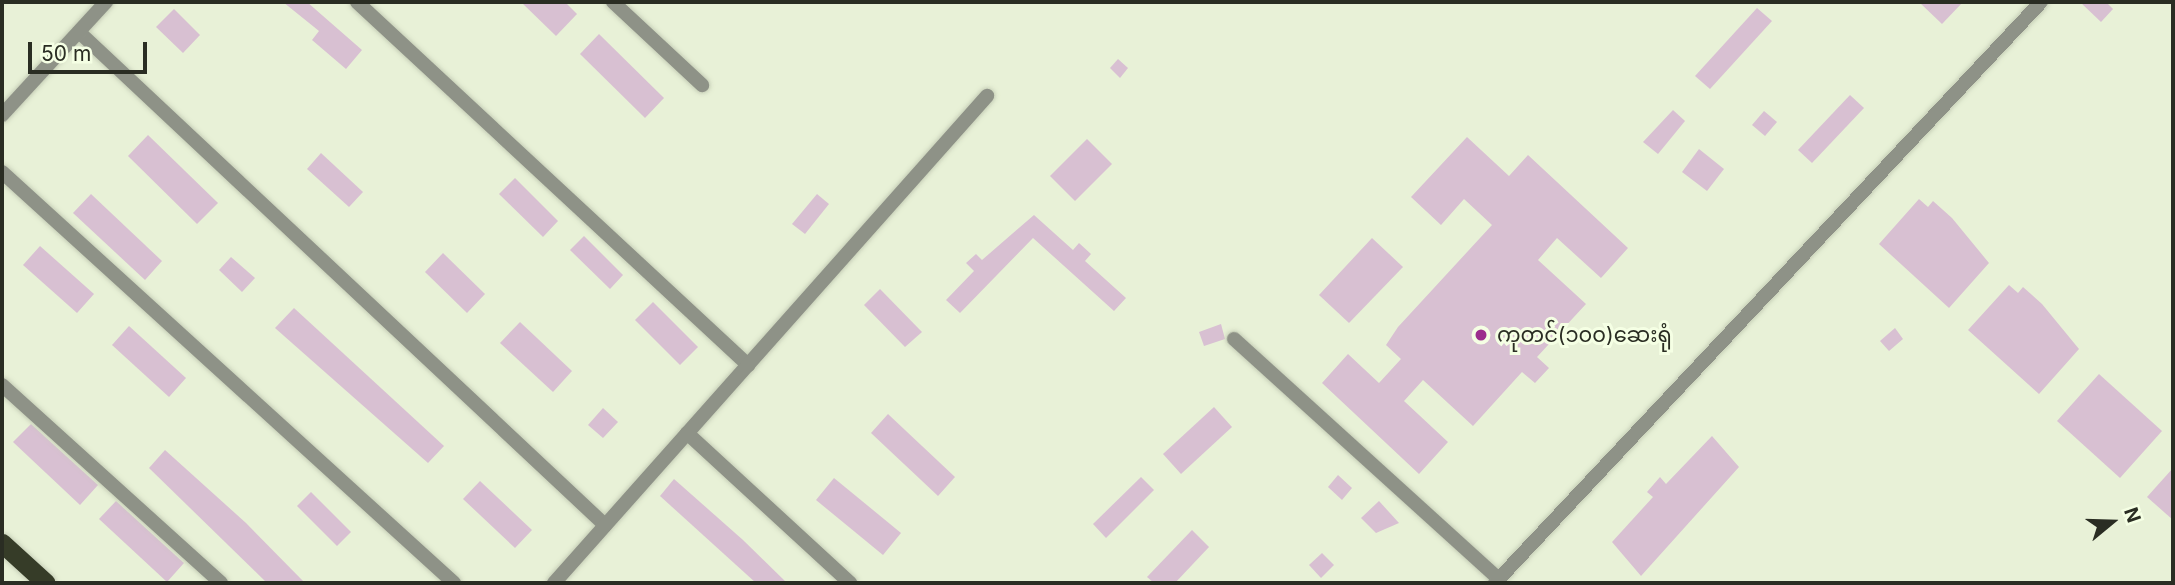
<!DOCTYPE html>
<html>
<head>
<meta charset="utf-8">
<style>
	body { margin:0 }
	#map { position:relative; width:2175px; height:585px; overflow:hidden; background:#e8f1d7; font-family:Inter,"Noto Sans Myanmar",sans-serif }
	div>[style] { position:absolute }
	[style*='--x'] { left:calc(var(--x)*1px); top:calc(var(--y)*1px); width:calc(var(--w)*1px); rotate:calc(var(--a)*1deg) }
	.building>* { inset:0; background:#d8c0d2 }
	.roads { filter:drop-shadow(0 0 2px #c6ceb7) drop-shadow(0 0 2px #c6ceb7) }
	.minor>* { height:14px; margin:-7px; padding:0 7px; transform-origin:7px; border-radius:7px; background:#8e9287 }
	.trunk>* { height:19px; margin:-9.5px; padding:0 9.5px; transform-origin:9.5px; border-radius:9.5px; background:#363c28 }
	.dots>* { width:19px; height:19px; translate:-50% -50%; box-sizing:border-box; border:4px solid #f5ffe4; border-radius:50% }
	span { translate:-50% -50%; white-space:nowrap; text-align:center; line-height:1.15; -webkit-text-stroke:6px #f5ffe4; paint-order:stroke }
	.poi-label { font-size:21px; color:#2a2d23 }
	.left { translate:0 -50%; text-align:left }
	.frame { position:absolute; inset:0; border:4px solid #2a2d23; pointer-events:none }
	.north { position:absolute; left:2077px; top:487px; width:70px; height:70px; -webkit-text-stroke:5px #f5ffe4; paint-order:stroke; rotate:71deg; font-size:19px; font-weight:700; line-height:28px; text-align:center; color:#2a2d23 }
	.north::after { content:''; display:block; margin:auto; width:24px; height:32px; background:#2a2d23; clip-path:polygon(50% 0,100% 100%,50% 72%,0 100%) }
	.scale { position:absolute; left:28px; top:42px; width:119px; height:32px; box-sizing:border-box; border:4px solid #2a2d23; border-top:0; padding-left:9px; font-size:21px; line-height:24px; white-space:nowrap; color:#2a2d23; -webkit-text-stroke:5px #f5ffe4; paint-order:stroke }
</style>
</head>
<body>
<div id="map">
	<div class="building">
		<i style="clip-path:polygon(283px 2px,307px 2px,362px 50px,346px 69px,312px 40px,319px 31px)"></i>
		<i style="clip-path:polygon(521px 2px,565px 2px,577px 14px,556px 36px)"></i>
		<i style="clip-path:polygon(1919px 2px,1963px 2px,1942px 24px)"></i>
		<i style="clip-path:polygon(2080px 2px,2106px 2px,2113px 9px,2101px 22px)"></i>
		<i style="clip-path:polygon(1757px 8px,1772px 21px,1710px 89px,1695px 76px)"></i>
		<i style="clip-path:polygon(174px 9px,200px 35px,183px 53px,156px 27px)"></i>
		<i style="clip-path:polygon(599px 34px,664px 98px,645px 118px,580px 54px)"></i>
		<i style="clip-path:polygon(1118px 59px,1128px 68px,1120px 78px,1110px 68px)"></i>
		<i style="clip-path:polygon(1850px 95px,1864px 108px,1812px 163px,1798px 150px)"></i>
		<i style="clip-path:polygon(1673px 110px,1685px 121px,1658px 154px,1643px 142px)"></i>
		<i style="clip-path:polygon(1764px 111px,1777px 122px,1765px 136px,1752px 125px)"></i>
		<i style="clip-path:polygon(148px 135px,218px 203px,197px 224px,128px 156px)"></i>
		<i style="clip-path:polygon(1467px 137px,1509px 176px,1528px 155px,1628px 248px,1601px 278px,1557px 238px,1538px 260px,1586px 304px,1537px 357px,1549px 368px,1535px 383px,1522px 372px,1473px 426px,1423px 380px,1404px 401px,1448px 442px,1419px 474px,1322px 383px,1348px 354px,1379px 383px,1401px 359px,1386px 345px,1398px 327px,1492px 225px,1464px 199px,1441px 225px,1411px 197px)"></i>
		<i style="clip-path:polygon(1087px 139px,1112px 164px,1075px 201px,1050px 176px)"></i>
		<i style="clip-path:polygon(1699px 149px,1724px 169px,1707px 191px,1682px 172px)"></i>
		<i style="clip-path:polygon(321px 153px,363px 192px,349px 207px,307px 169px)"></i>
		<i style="clip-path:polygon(515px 178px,558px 221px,543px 237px,499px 194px)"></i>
		<i style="clip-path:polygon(91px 194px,162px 261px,145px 280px,73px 213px)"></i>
		<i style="clip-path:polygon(817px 194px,829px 204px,805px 234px,792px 224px)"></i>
		<i style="clip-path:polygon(1919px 199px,1928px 207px,1933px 201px,1952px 218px,1989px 263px,1949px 308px,1879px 244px)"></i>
		<i style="clip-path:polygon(1034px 215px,1073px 250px,1079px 243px,1091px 254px,1085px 261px,1126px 298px,1114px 311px,1033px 238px,960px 313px,946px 300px,974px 271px,966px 263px,976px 254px,982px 260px)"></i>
		<i style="clip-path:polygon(584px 236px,623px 275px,610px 289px,570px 250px)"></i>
		<i style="clip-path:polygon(1372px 238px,1403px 267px,1349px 323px,1319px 295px)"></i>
		<i style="clip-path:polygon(40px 246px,94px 294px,77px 313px,23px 265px)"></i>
		<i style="clip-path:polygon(443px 253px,485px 294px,467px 313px,425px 272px)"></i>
		<i style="clip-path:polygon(231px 257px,255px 278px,242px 292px,219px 270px)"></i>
		<i style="clip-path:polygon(2009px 285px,2018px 293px,2023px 287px,2042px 304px,2079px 349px,2039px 394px,1968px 330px)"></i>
		<i style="clip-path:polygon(880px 289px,922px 332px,905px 347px,864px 305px)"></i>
		<i style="clip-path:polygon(653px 302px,698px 347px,680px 365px,635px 320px)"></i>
		<i style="clip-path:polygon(294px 308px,444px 446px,428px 463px,275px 328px)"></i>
		<i style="clip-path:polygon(520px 322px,572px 371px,553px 392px,500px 343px)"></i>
		<i style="clip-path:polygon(1221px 324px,1225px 339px,1204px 346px,1199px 332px)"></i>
		<i style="clip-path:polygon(129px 326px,186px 378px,169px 397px,112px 345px)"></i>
		<i style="clip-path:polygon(1895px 328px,1903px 339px,1889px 351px,1880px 341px)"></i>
		<i style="clip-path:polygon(2099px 374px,2162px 431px,2120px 478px,2057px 421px)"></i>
		<i style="clip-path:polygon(1214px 407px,1232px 427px,1181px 474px,1163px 454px)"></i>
		<i style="clip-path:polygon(603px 408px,618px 422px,603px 438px,588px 425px)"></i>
		<i style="clip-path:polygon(888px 414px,955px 477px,938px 496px,871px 433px)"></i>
		<i style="clip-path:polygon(31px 424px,98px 485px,80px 505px,13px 442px)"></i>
		<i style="clip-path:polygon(1712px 436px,1739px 467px,1641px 576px,1612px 542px,1653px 497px,1647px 492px,1660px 477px,1666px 484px)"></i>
		<i style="clip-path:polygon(165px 450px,246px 523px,305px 583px,267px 583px,149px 468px)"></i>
		<i style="clip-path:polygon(2173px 468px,2173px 520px,2147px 497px)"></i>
		<i style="clip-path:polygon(1338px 475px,1352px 488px,1342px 500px,1328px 487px)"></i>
		<i style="clip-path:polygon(1141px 477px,1154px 490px,1106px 538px,1093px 524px)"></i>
		<i style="clip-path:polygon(834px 478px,901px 533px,883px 555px,816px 500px)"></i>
		<i style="clip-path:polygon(674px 479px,743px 540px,787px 583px,756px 583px,660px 496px)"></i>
		<i style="clip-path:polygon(480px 481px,532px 530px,515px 548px,463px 499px)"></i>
		<i style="clip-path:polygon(311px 492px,351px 532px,337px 546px,297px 506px)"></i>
		<i style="clip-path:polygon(116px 501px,184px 563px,167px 582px,99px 519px)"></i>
		<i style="clip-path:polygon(1379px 501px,1399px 523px,1376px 533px,1361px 518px)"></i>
		<i style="clip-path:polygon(1192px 530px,1209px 547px,1175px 583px,1154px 583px,1147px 577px)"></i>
		<i style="clip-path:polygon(1322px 553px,1334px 565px,1321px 578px,1309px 565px)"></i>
	</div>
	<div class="roads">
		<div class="minor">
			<i style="--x:357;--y:2;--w:534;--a:42.87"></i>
			<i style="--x:613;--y:2;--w:122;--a:43"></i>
			<i style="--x:79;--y:32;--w:721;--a:43.15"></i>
			<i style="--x:2;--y:115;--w:154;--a:-47.4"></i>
			<i style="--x:2;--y:172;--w:611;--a:42.28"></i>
			<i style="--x:1234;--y:339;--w:358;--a:42.2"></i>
			<i style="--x:2;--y:385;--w:295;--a:42.1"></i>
			<i style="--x:687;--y:433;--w:222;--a:42.6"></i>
			<i style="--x:554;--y:583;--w:652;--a:-48.36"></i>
			<i style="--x:1495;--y:583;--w:797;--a:-46.78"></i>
		</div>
		<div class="trunk">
			<i style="--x:2;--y:543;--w:59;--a:42.3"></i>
		</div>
	</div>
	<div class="dots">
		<i style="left:1481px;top:335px;background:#9c2e8d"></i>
	</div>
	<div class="poi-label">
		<span class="left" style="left:1497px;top:335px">ကုတင်(၁၀၀)ဆေးရုံ</span>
	</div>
	<div class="frame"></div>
	<div class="north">N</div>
	<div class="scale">50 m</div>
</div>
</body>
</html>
